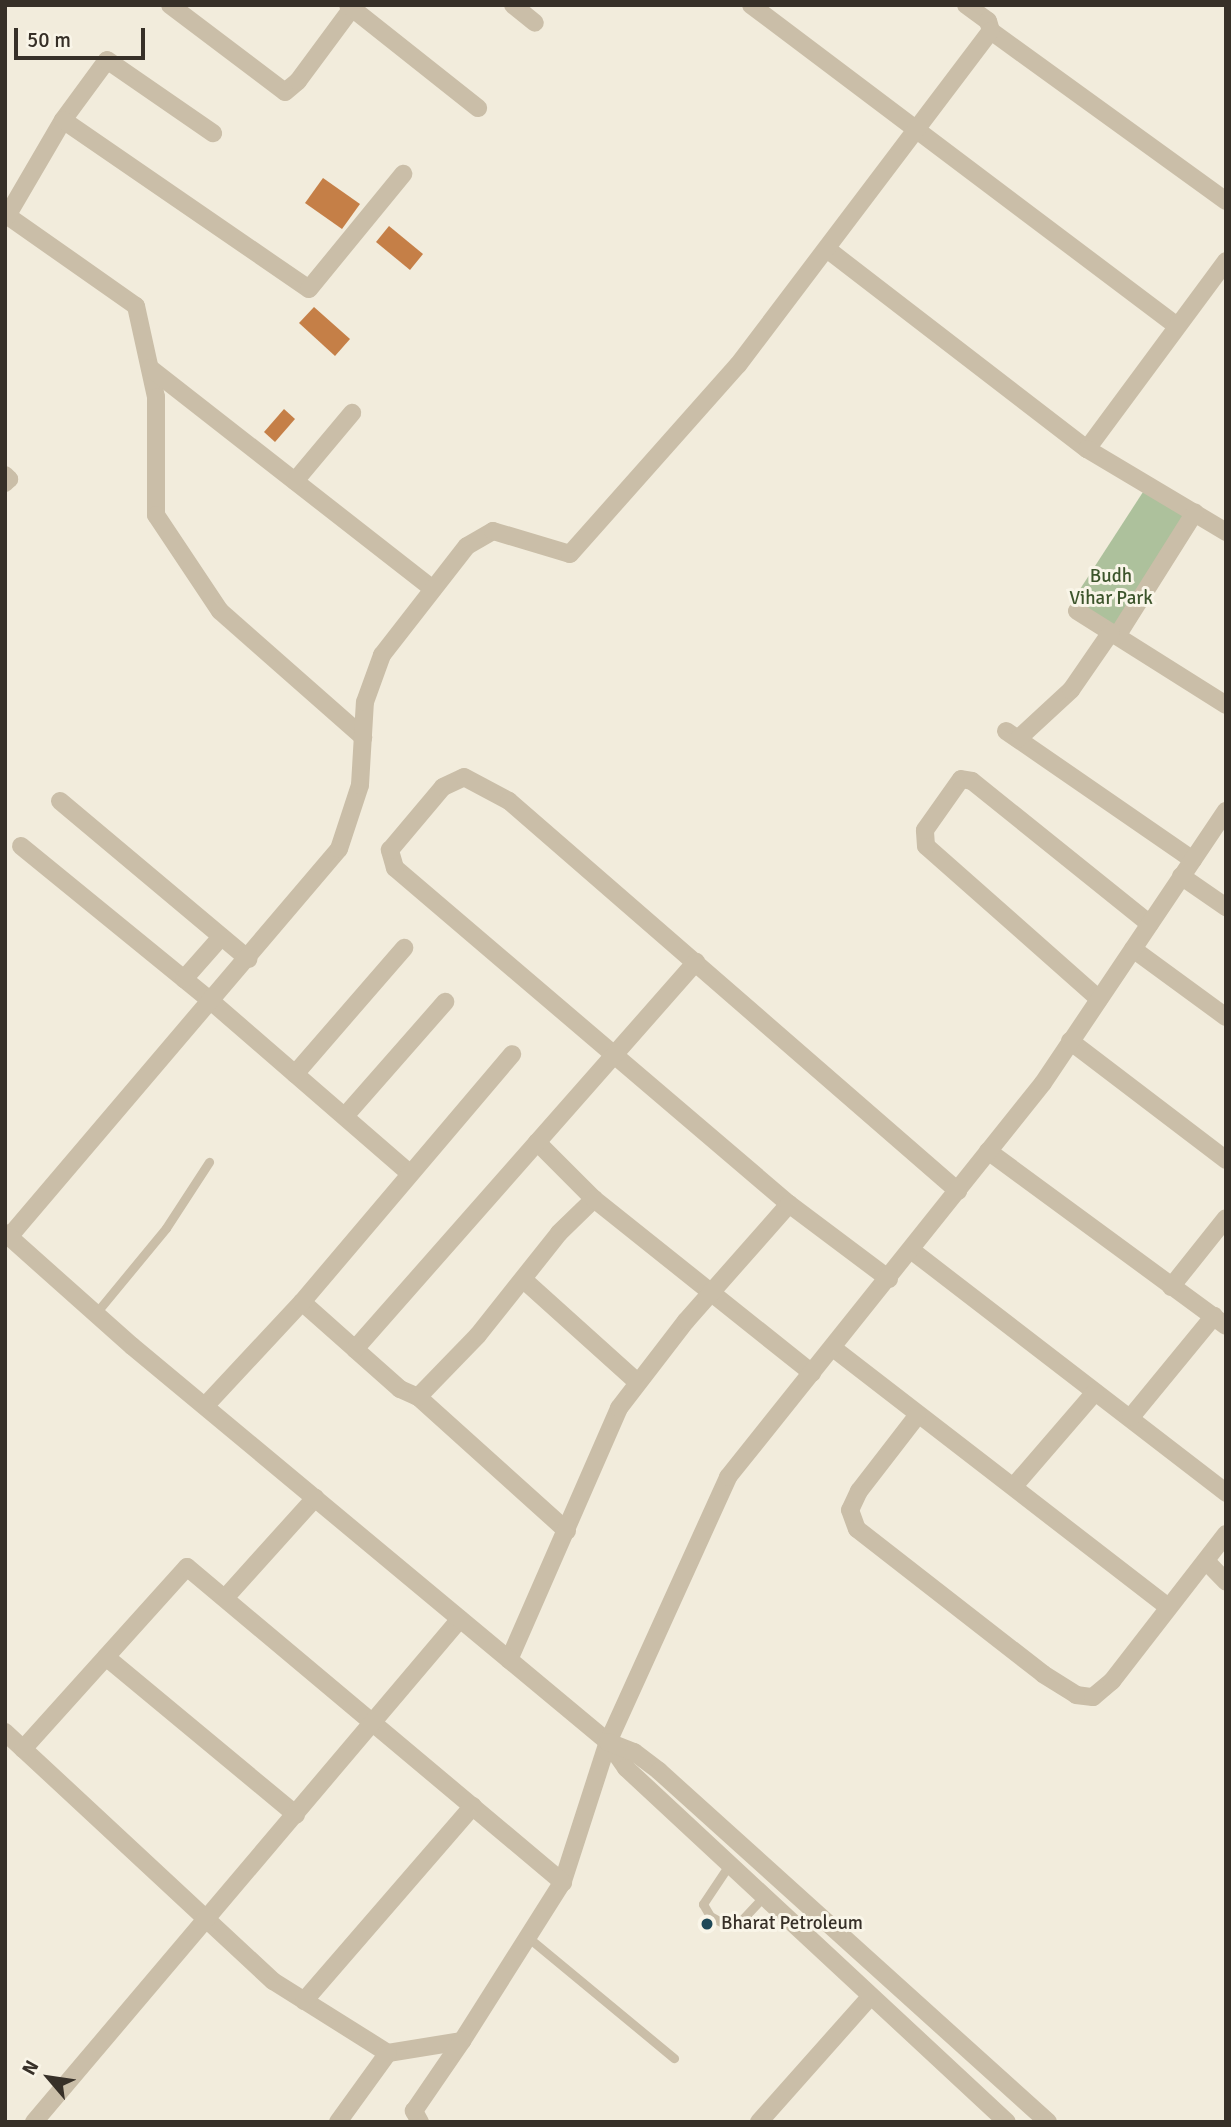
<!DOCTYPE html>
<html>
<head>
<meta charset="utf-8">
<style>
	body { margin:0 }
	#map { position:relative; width:1231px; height:2127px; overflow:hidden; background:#f2ecdc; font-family:Signika,sans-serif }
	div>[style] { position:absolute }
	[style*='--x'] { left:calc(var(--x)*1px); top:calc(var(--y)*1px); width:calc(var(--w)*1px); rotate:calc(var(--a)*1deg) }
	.green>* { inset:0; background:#adc19c }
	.building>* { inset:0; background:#c57f47 }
	.service>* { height:9px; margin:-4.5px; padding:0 4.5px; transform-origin:4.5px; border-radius:4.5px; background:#cabea8 }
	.minor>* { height:18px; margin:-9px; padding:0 9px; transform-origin:9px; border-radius:9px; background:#cabea8 }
	.tertiary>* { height:18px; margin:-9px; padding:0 9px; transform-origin:9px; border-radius:9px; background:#cabea8 }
	.dots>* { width:19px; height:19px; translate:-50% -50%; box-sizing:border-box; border:4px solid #f9f5e8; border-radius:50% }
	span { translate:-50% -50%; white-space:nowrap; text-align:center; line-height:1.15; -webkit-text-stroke:6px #f9f5e8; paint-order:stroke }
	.park-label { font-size:19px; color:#3d552c }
	.poi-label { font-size:19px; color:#373028 }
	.left { translate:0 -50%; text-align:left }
	.frame { position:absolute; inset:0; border:7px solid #373028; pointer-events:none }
	.north { position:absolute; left:14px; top:2043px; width:70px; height:70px; -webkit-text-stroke:5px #f9f5e8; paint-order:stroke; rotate:299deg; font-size:19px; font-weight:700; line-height:28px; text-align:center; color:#373028 }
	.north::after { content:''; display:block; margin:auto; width:24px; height:32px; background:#373028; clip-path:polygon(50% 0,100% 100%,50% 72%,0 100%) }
	.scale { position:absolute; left:14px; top:28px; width:131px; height:32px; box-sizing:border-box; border:4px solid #373028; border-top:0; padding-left:9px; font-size:21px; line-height:24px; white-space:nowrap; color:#373028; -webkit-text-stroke:5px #f9f5e8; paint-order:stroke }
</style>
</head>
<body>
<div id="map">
	<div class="green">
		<i style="clip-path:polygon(1143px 492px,1190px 508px,1116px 626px,1073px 600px)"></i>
	</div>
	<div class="building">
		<i style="clip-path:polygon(323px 178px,360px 204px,342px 229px,305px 203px)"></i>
		<i style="clip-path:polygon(389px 226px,423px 254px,410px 270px,376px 242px)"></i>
		<i style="clip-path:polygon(314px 307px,350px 339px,335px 356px,299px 323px)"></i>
		<i style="clip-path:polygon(284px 409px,295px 419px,275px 442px,264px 432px)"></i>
	</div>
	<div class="service">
		<i style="--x:96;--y:1313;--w:110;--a:-50.5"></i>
		<i style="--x:166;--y:1228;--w:79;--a:-56.9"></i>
		<i style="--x:729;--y:1865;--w:47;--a:123.7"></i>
		<i style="--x:703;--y:1904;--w:14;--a:60"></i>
		<i style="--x:710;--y:1916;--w:21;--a:29"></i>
		<i style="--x:728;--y:1926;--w:9;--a:-6"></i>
		<i style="--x:737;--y:1925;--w:38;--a:-47"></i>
		<i style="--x:530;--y:1939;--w:187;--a:39.6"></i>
	</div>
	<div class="minor">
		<i style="--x:170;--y:5;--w:144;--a:37.1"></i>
		<i style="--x:285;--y:92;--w:17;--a:-40"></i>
		<i style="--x:298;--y:81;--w:91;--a:-53.5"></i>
		<i style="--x:348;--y:5;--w:166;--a:38.4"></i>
		<i style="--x:513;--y:5;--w:28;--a:39"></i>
		<i style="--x:751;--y:5;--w:533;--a:37"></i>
		<i style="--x:966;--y:5;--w:27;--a:36"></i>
		<i style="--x:988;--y:21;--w:10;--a:73"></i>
		<i style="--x:991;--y:31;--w:290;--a:35.9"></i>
		<i style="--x:63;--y:120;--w:74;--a:-53.7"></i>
		<i style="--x:107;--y:60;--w:129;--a:34.6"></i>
		<i style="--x:5;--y:214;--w:160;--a:35.1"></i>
		<i style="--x:136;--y:306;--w:93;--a:77.6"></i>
		<i style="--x:156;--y:397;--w:118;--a:90"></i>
		<i style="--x:156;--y:515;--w:115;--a:56.3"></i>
		<i style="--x:220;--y:611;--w:191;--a:41.4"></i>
		<i style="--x:7;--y:216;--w:111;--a:-59.7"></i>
		<i style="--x:63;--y:120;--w:298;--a:34.5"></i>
		<i style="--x:309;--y:289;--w:149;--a:-50.7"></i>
		<i style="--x:827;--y:249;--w:328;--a:37.6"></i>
		<i style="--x:1087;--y:449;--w:234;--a:-53.5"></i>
		<i style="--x:150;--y:368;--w:359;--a:38"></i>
		<i style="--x:1087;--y:449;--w:162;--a:30.8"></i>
		<i style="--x:5;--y:475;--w:6;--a:45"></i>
		<i style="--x:9;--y:479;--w:6;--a:135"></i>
		<i style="--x:295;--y:481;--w:89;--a:-50"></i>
		<i style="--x:1077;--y:611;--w:176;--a:32.2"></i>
		<i style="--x:1117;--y:636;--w:146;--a:-57.8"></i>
		<i style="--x:1006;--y:731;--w:227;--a:34.6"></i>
		<i style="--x:1018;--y:739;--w:72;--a:-42.8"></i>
		<i style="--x:1071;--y:690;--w:70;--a:-55.4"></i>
		<i style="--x:60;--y:801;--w:246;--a:40"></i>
		<i style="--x:21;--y:846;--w:247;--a:39.2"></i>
		<i style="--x:212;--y:1002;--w:259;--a:40.9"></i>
		<i style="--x:1181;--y:876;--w:55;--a:34.6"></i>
		<i style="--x:1133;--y:949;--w:115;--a:36.2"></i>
		<i style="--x:184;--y:979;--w:56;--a:-48.6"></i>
		<i style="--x:1099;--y:999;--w:231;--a:-138.5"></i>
		<i style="--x:926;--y:846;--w:16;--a:-94"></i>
		<i style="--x:925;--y:830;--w:62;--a:-54.8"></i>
		<i style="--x:961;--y:779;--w:11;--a:10"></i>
		<i style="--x:972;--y:781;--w:228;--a:38.8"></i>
		<i style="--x:1070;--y:1041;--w:196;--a:37.3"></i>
		<i style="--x:295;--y:1074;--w:167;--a:-49.1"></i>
		<i style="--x:345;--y:1116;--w:152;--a:-48.7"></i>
		<i style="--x:537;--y:1142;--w:81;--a:45"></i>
		<i style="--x:988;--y:1151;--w:295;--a:36.3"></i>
		<i style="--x:789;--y:1204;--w:518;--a:-139.54"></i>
		<i style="--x:395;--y:868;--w:19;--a:-106"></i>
		<i style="--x:390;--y:850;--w:82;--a:-49.9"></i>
		<i style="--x:443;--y:787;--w:23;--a:-25"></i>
		<i style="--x:464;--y:777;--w:51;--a:28.1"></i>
		<i style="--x:509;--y:801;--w:595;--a:40.98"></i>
		<i style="--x:9;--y:1237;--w:509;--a:-49.62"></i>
		<i style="--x:339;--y:849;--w:67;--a:-71.8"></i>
		<i style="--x:360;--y:785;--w:83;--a:-86.6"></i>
		<i style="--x:365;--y:702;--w:50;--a:-70.1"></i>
		<i style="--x:382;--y:655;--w:138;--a:-52.1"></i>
		<i style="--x:467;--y:546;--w:30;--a:-30"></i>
		<i style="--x:493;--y:531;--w:80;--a:16.6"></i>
		<i style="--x:570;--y:554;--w:253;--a:-48.4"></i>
		<i style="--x:738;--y:365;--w:419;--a:-52.9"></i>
		<i style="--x:911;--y:1250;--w:398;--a:37.6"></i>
		<i style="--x:525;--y:1281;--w:151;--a:42"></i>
		<i style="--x:1171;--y:1287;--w:88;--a:-51.4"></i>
		<i style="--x:302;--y:1302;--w:71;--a:41.6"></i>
		<i style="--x:833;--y:1348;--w:423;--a:37.7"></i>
		<i style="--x:418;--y:1397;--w:20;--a:-156"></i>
		<i style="--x:400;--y:1389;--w:60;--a:-138.4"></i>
		<i style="--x:355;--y:1349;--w:516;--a:-48.62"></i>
		<i style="--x:205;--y:1406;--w:142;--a:-47"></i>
		<i style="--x:302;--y:1302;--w:325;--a:-49.7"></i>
		<i style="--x:917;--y:1416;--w:95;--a:127.7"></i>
		<i style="--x:859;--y:1491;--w:21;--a:115"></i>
		<i style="--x:850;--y:1510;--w:20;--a:70"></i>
		<i style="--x:857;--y:1529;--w:236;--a:37.9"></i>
		<i style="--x:1043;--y:1674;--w:39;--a:32"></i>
		<i style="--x:1076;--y:1695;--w:17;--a:7"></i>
		<i style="--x:1093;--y:1697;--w:25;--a:-40"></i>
		<i style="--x:1112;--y:1681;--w:186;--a:-52.2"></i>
		<i style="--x:1131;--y:1417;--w:131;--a:-50.6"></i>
		<i style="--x:1014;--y:1486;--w:124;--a:-49.2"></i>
		<i style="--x:567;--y:1531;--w:200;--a:-138"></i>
		<i style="--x:418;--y:1397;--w:86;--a:-45.9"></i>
		<i style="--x:478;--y:1335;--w:130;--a:-51.5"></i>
		<i style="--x:559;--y:1233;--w:49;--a:-44.2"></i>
		<i style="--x:594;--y:1199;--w:279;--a:38.6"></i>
		<i style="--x:1206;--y:1561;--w:29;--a:46"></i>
		<i style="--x:225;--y:1598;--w:135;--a:-48"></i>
		<i style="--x:106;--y:1657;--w:247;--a:39.7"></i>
		<i style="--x:509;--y:1660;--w:275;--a:-66.4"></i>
		<i style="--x:619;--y:1408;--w:110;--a:-52.4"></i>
		<i style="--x:686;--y:1321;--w:156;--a:-48.6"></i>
		<i style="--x:789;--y:1204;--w:125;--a:36.9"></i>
		<i style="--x:5;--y:1732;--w:366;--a:42.9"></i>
		<i style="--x:273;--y:1981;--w:136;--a:32.1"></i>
		<i style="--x:388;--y:2053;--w:75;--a:-9.2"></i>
		<i style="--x:462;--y:2041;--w:189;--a:-57.7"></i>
		<i style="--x:563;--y:1881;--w:146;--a:-72.1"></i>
		<i style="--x:23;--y:1749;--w:245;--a:-48"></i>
		<i style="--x:187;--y:1567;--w:491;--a:40"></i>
		<i style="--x:304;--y:2001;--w:258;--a:-49.1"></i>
		<i style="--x:34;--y:2122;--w:659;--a:-49.74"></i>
		<i style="--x:338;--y:2122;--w:85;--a:-54.1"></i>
		<i style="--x:420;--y:2122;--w:13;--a:-119"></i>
		<i style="--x:414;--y:2111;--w:85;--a:-55.6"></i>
		<i style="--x:759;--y:2122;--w:167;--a:-48.4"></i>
	</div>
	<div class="tertiary">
		<i style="--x:5;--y:1233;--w:170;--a:41.7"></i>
		<i style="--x:132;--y:1346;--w:619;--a:39.76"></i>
		<i style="--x:608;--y:1742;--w:32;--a:55"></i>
		<i style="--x:626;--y:1768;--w:520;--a:42.9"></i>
		<i style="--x:608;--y:1742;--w:291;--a:-65.6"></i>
		<i style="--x:728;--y:1477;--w:504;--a:-51.36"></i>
		<i style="--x:1043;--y:1083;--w:328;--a:-56.1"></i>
		<i style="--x:608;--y:1742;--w:28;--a:21"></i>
		<i style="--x:634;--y:1752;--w:31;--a:37"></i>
		<i style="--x:659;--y:1771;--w:524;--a:42.06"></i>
	</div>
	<div class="dots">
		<i style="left:707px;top:1924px;background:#1e4858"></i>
	</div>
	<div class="park-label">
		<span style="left:1111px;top:588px">Budh<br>Vihar Park</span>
	</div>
	<div class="poi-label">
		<span class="left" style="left:721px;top:1924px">Bharat Petroleum</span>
	</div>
	<div class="frame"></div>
	<div class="north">N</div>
	<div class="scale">50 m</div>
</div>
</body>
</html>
